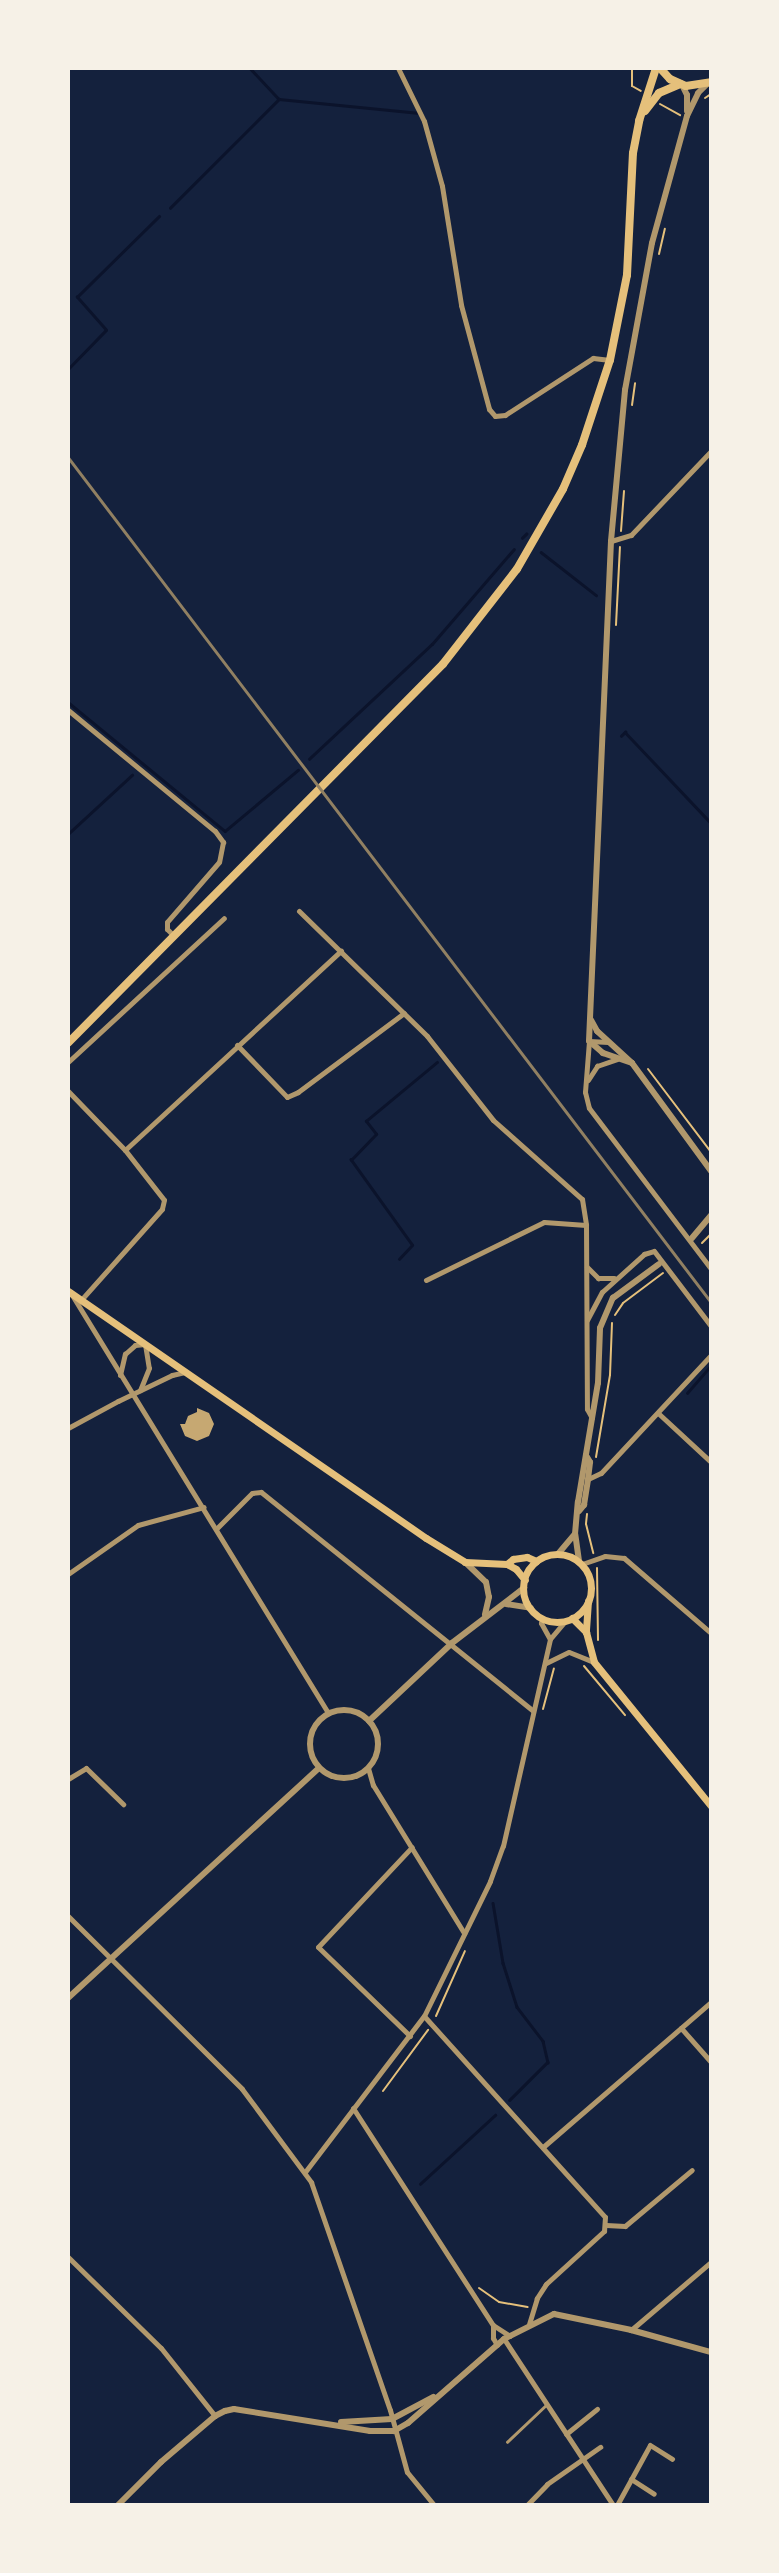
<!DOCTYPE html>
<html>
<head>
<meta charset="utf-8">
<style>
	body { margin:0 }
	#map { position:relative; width:779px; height:2573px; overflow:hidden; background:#14213d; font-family:"Source Sans 3",sans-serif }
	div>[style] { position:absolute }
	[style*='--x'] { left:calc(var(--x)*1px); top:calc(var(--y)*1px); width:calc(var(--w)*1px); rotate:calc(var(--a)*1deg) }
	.stream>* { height:2.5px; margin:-1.25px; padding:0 1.25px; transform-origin:1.25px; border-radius:1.25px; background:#0b132b }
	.building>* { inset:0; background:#c6a872 }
	.path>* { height:2px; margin:-1px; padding:0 1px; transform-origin:1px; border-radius:1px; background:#e5c07b }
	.service>* { height:2.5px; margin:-1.25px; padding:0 1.25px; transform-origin:1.25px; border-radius:1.25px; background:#b1986c }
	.minor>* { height:5px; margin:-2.5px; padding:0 2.5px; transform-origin:2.5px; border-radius:2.5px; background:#b1986c }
	.tertiary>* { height:6px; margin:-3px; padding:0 3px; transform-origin:3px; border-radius:3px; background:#b1986c }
	.tertiary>.ring { margin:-3px; padding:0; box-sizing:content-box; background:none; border:6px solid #b1986c; border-radius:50% }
	.secondary>* { height:7px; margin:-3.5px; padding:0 3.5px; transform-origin:3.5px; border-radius:3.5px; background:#e5c07b }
	.secondary>.ring { margin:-3.5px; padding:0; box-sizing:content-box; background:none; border:7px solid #e5c07b; border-radius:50% }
	.primary>* { height:8px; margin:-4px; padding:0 4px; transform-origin:4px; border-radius:4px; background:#e5c07b }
	.rail>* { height:2.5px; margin:-1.25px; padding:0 1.25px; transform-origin:1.25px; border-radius:1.25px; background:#918062 }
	span { translate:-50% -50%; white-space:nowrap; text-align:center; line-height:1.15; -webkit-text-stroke:7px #f6f1e7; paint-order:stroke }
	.frame { position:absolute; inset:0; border:70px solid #f6f1e7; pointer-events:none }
</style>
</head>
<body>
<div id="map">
	<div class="stream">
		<i style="--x:250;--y:68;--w:42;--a:46.9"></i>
		<i style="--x:170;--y:208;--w:154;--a:-45"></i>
		<i style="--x:279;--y:99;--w:141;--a:5.7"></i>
		<i style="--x:68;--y:369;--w:54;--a:-45.7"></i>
		<i style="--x:106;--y:330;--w:44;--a:-131.3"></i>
		<i style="--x:77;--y:297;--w:115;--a:-44.6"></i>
		<i style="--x:522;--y:538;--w:6;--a:-45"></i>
		<i style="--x:541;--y:552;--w:70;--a:38"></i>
		<i style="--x:68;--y:702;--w:203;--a:39.4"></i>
		<i style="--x:225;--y:831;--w:95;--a:-39.9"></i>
		<i style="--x:621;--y:736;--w:6;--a:-45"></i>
		<i style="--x:625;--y:732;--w:125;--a:46.6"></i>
		<i style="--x:309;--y:759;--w:168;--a:-43.1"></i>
		<i style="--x:432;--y:644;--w:125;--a:-49.2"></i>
		<i style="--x:68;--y:834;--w:87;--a:-42.7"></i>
		<i style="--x:399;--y:1259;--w:19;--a:-47"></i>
		<i style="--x:412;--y:1245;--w:105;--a:-125.7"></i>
		<i style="--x:351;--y:1160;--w:36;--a:-46"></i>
		<i style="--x:376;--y:1134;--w:16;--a:-128"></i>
		<i style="--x:366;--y:1121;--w:92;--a:-39.7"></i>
		<i style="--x:687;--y:1393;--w:37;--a:-49"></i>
		<i style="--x:493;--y:1903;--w:61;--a:80.5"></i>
		<i style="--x:503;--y:1963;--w:46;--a:72.3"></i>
		<i style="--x:517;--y:2007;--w:43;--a:52.6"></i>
		<i style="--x:543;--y:2041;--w:22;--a:77"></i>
		<i style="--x:548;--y:2062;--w:54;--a:135"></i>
		<i style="--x:420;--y:2184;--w:102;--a:-42.6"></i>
	</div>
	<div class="building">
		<i style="clip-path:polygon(197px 1408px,209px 1413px,214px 1424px,209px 1436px,197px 1441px,185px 1436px,180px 1424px,185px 1424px,188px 1416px,197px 1412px)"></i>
	</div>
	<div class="path">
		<i style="--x:632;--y:68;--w:18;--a:90"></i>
		<i style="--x:632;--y:86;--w:10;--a:29"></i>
		<i style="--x:705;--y:98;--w:7;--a:-34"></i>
		<i style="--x:660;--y:104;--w:23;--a:29"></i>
		<i style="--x:659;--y:254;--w:26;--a:-77"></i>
		<i style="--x:632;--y:405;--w:22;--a:-82"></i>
		<i style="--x:621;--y:531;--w:40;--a:-85.7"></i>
		<i style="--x:616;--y:625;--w:78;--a:-87.1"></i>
		<i style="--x:648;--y:1069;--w:104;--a:52.8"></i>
		<i style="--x:702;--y:1243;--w:13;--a:-45"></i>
		<i style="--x:615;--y:1315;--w:14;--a:-56"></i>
		<i style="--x:623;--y:1303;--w:50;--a:-36.9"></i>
		<i style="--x:596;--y:1457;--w:83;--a:-80.3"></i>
		<i style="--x:610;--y:1375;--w:52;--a:-87.8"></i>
		<i style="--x:587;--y:1514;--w:10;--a:96"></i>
		<i style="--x:586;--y:1524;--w:30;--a:76"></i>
		<i style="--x:597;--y:1568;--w:72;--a:89.2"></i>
		<i style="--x:584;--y:1666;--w:64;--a:50.1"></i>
		<i style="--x:543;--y:1709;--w:42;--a:-75"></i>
		<i style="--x:436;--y:2016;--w:71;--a:-66"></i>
		<i style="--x:383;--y:2091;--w:76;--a:-53.6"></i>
		<i style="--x:479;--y:2288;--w:24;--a:35"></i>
		<i style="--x:499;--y:2302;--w:29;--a:10"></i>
	</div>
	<div class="service">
		<i style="--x:507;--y:2442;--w:55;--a:-43.5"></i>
	</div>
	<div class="minor">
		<i style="--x:398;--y:68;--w:59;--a:63.9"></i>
		<i style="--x:424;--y:121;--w:67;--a:74.5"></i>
		<i style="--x:442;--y:186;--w:121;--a:80.9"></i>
		<i style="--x:461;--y:305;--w:108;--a:74.9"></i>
		<i style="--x:489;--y:409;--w:9;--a:49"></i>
		<i style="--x:495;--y:416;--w:10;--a:-6"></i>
		<i style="--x:505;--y:415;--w:105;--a:-32.9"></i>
		<i style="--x:593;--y:358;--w:17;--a:7"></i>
		<i style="--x:611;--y:541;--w:21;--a:-17"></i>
		<i style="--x:631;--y:535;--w:116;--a:-46.4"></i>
		<i style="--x:68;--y:710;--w:190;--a:39.5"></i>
		<i style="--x:215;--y:831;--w:14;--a:54"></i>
		<i style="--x:223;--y:842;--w:20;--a:101"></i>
		<i style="--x:219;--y:862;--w:79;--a:130.9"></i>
		<i style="--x:167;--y:922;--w:7;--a:90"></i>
		<i style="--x:167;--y:929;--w:10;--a:45"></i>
		<i style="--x:299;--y:911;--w:179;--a:44.3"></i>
		<i style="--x:427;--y:1036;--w:107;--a:51.8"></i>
		<i style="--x:493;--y:1120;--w:119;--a:41.6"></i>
		<i style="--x:582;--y:1199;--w:26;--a:81"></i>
		<i style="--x:586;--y:1225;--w:184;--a:89.7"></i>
		<i style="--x:587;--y:1409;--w:10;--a:61"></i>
		<i style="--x:608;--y:1042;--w:19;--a:-177"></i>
		<i style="--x:589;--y:1041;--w:51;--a:94.5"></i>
		<i style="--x:585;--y:1092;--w:16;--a:76"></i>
		<i style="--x:589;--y:1108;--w:202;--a:52.8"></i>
		<i style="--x:237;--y:1045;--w:72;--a:46.1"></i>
		<i style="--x:287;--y:1097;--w:12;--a:-24"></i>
		<i style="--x:298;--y:1092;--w:132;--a:-36.7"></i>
		<i style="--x:68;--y:1062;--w:212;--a:-42.7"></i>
		<i style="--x:588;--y:1080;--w:17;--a:-57"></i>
		<i style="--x:597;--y:1066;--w:21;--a:-19"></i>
		<i style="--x:68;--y:1091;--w:82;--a:46"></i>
		<i style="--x:125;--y:1150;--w:63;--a:52"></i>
		<i style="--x:164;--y:1200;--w:9;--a:103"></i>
		<i style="--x:162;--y:1209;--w:122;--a:131.7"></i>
		<i style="--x:125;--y:1150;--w:294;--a:-42.7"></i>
		<i style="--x:587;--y:1267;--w:16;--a:45"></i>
		<i style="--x:598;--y:1278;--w:16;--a:0"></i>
		<i style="--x:426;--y:1280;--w:131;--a:-26.2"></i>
		<i style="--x:544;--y:1222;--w:42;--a:4.1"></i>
		<i style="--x:72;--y:1295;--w:490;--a:58.5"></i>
		<i style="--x:587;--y:1320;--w:32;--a:-62"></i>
		<i style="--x:602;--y:1292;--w:57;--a:-42.1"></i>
		<i style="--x:644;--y:1254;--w:10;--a:-17"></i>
		<i style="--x:654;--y:1251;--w:94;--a:52.8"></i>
		<i style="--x:120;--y:1375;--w:22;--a:-77"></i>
		<i style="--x:125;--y:1354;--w:13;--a:-42"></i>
		<i style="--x:135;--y:1345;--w:10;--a:-6"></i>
		<i style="--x:145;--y:1344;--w:24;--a:81"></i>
		<i style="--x:149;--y:1368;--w:24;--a:112"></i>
		<i style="--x:658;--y:1413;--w:72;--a:42.8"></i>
		<i style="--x:68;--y:1428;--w:57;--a:-28.4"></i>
		<i style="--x:118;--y:1401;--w:60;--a:-25.7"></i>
		<i style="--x:172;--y:1375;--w:13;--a:-13"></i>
		<i style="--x:588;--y:1479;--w:14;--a:-25"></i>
		<i style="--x:601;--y:1473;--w:161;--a:-47"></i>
		<i style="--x:217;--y:1528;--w:49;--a:-45"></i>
		<i style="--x:252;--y:1493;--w:9;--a:-6"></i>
		<i style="--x:261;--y:1492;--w:349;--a:38.8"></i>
		<i style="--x:582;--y:1564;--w:24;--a:-19"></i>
		<i style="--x:605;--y:1556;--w:19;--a:6"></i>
		<i style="--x:624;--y:1558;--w:115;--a:40.8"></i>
		<i style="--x:68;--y:1574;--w:85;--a:-35"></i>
		<i style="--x:138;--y:1525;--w:68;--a:-15.3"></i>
		<i style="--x:542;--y:1618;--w:5;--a:101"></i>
		<i style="--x:541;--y:1623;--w:18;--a:61"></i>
		<i style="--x:546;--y:1663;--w:25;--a:-26"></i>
		<i style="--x:569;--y:1652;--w:27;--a:22"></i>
		<i style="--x:368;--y:1768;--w:18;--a:74"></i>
		<i style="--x:373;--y:1785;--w:174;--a:58.4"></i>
		<i style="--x:68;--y:1779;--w:21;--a:-31"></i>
		<i style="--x:86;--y:1768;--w:52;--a:44.2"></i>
		<i style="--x:68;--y:1916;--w:245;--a:44.8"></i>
		<i style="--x:242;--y:2089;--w:116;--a:53.4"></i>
		<i style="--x:311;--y:2182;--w:241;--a:70.9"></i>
		<i style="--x:390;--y:2410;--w:64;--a:74.7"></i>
		<i style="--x:407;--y:2472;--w:43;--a:50.7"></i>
		<i style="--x:424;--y:2016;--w:270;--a:48"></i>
		<i style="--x:605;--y:2217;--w:14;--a:94"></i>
		<i style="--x:604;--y:2231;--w:79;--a:137.6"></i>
		<i style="--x:546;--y:2284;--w:17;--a:123"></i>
		<i style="--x:537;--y:2298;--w:27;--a:107"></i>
		<i style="--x:681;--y:2028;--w:45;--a:48.6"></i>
		<i style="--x:410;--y:2036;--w:128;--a:-135.9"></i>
		<i style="--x:318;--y:1947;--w:137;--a:-46.8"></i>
		<i style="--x:353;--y:2108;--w:258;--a:57.2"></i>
		<i style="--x:493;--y:2325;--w:20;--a:33"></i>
		<i style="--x:543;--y:2147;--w:222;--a:-40.8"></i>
		<i style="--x:305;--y:2172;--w:196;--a:-52.7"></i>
		<i style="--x:424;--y:2016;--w:150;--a:-63.9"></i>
		<i style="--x:490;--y:1881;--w:37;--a:-70"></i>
		<i style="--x:503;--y:1846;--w:212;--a:-77.2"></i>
		<i style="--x:550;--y:1639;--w:23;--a:-50"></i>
		<i style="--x:606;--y:2225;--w:19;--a:3"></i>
		<i style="--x:625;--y:2226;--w:87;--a:-39.9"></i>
		<i style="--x:68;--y:2257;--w:130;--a:44.4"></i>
		<i style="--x:161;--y:2348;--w:87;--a:51.5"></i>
		<i style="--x:493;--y:2325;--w:13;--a:90"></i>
		<i style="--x:493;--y:2338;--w:8;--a:60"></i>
		<i style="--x:631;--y:2330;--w:105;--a:-40.4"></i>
		<i style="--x:504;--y:2339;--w:199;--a:56.7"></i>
		<i style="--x:566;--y:2434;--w:40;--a:-39"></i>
		<i style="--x:631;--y:2479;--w:27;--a:33"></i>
		<i style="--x:527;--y:2505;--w:29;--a:-46"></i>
		<i style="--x:547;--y:2484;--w:65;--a:-34.9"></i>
		<i style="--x:617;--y:2505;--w:68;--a:-61.2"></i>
		<i style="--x:650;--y:2445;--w:26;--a:32"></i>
	</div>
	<div class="tertiary">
		<i style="--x:682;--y:85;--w:11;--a:63"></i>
		<i style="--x:687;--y:95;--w:16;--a:90"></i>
		<i style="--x:591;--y:1020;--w:13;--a:61"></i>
		<i style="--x:597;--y:1031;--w:47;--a:42.4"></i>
		<i style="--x:632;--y:1063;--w:134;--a:53.8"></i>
		<i style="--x:632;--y:1063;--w:31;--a:-161"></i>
		<i style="--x:603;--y:1053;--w:18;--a:-139"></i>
		<i style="--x:589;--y:1041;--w:500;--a:-87.48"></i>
		<i style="--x:611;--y:541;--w:152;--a:-84.7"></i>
		<i style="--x:625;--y:390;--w:149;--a:-79.6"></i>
		<i style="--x:652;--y:243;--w:132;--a:-74.6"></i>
		<i style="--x:687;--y:116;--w:25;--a:-64"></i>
		<i style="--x:698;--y:93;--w:14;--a:-45"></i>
		<i style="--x:692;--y:1238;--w:30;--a:-50"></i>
		<i style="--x:579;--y:1511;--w:8;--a:-50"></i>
		<i style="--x:584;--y:1505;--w:26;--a:-81"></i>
		<i style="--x:588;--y:1479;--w:17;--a:-83"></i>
		<i style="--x:590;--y:1462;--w:6;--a:-121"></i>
		<i style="--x:558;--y:1554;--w:25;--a:-50"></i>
		<i style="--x:579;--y:1561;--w:27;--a:-98"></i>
		<i style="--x:575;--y:1534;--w:32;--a:-85"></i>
		<i style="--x:578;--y:1502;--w:121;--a:-80.5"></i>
		<i style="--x:598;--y:1383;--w:55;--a:-87.9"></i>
		<i style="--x:600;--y:1328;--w:33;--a:-67"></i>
		<i style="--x:613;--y:1298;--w:57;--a:-36.5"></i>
		<i style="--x:465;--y:1562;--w:29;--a:44"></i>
		<i style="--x:486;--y:1582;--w:15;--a:79"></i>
		<i style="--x:489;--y:1597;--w:18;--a:103"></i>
		<i style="--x:506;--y:1604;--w:25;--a:9"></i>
		<i class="ring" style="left:310px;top:1710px;width:62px;height:62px"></i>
		<i style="--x:369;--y:1721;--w:114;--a:-43.2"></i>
		<i style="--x:452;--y:1643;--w:91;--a:-37.4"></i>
		<i style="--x:68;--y:1998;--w:340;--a:-42.5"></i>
		<i style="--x:341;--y:2422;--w:51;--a:-3.4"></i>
		<i style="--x:392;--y:2419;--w:47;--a:-28.2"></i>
		<i style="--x:118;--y:2505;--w:61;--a:-45"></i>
		<i style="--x:161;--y:2462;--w:71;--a:-40.4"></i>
		<i style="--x:215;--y:2416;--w:11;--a:-27"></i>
		<i style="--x:225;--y:2411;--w:9;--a:-13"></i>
		<i style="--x:234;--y:2409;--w:138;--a:9.2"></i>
		<i style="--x:370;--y:2431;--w:24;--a:0"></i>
		<i style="--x:394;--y:2431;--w:16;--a:-30"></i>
		<i style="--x:408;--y:2423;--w:128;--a:-41.2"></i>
		<i style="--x:504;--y:2339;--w:56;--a:-26.6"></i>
		<i style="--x:554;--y:2314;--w:79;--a:11.7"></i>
		<i style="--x:631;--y:2330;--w:83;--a:15.4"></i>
	</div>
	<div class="secondary">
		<i style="--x:68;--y:1291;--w:435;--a:34.6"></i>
		<i style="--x:426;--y:1538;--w:46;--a:31.6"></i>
		<i style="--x:465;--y:1562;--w:42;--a:2.7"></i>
		<i style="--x:507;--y:1564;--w:10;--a:29"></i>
		<i style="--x:516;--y:1569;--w:14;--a:51"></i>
		<i class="ring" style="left:523px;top:1554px;width:61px;height:61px"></i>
		<i style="--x:507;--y:1564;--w:8;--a:-40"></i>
		<i style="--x:513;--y:1559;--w:14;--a:-8"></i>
		<i style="--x:527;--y:1557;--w:10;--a:24"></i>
		<i style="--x:588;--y:1601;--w:31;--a:94"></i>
		<i style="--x:586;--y:1632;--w:31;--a:75"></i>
		<i style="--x:594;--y:1662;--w:186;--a:50.9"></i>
		<i style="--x:572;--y:1618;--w:20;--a:45"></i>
	</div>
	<div class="primary">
		<i style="--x:660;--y:68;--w:15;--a:48"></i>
		<i style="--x:670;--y:79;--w:17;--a:24"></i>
		<i style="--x:686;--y:86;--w:25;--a:-9"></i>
		<i style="--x:645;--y:111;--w:23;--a:-52"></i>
		<i style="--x:659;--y:93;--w:23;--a:-23"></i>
		<i style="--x:68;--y:1043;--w:533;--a:-45.3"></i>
		<i style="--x:443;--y:664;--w:120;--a:-52.1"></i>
		<i style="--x:517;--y:569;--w:92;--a:-60.1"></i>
		<i style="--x:563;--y:489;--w:48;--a:-66.6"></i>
		<i style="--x:582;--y:445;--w:89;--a:-71.8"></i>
		<i style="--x:610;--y:360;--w:87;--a:-78.7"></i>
		<i style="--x:627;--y:275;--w:122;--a:-87.2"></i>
		<i style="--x:633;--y:153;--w:33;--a:-79"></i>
		<i style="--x:639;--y:121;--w:56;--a:-72.2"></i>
	</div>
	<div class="rail">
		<i style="--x:68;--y:457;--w:1062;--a:52.73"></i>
	</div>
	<div class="frame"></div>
</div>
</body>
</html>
